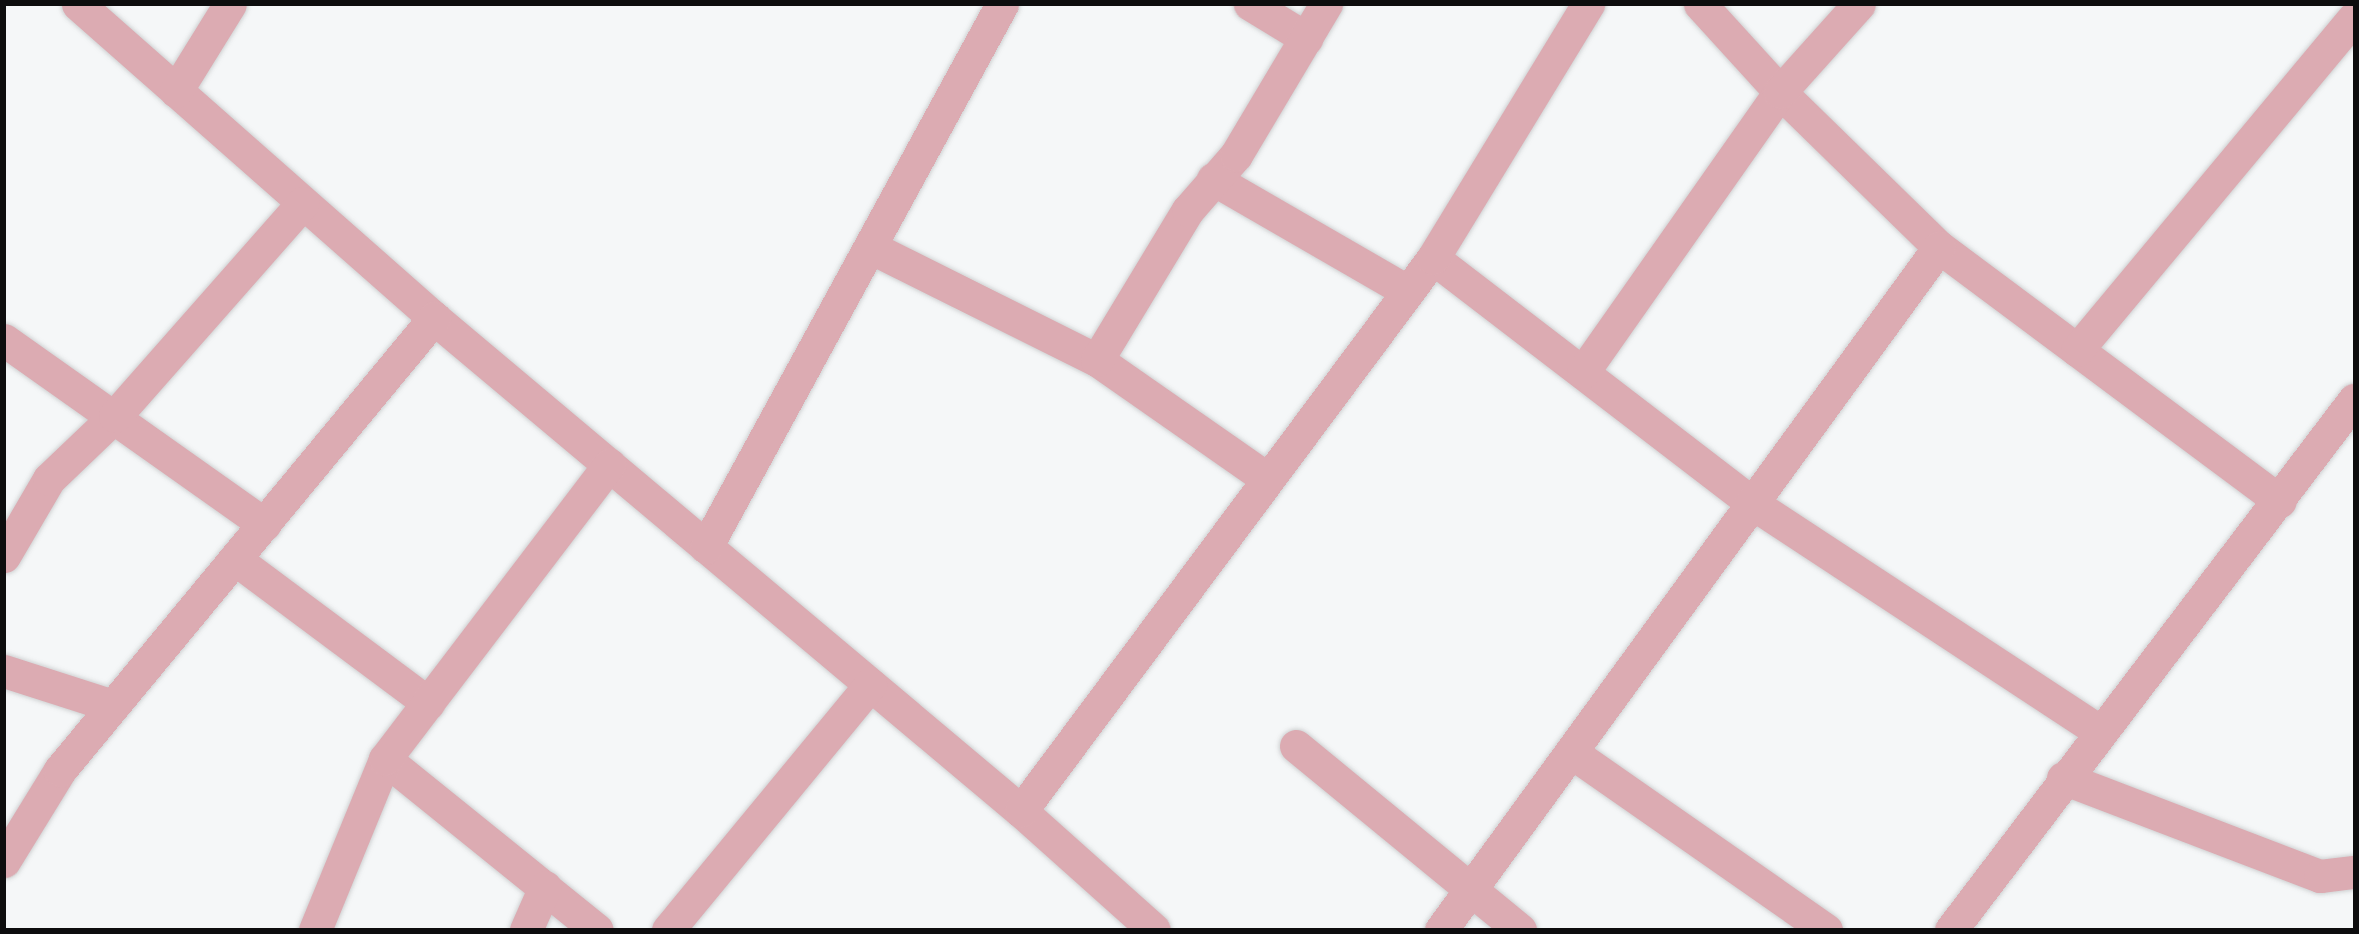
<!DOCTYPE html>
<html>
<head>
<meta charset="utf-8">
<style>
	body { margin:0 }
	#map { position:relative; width:2359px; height:934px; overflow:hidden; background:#f5f7f8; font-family:"Noto Serif",serif }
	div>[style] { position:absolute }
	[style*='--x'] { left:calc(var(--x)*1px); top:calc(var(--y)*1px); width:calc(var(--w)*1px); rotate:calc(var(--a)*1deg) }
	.roads { filter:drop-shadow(0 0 2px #d0d2d3) drop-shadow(0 0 2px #d0d2d3) }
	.street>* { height:33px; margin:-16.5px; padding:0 16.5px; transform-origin:16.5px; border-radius:16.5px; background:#dcabb2 }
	span { translate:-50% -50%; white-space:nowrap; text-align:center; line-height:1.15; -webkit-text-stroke:4.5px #fff; paint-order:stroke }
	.frame { position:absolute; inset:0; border:6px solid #0d0d0e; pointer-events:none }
</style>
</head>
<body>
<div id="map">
	<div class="roads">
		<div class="street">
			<i style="--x:78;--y:4;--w:475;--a:41.4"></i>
			<i style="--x:434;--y:318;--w:767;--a:40.03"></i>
			<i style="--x:1021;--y:811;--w:178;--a:41.8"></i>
			<i style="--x:1250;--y:4;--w:66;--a:31.3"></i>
			<i style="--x:1700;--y:4;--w:119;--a:47.7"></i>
			<i style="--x:1780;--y:92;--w:222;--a:44.3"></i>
			<i style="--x:1939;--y:247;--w:425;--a:36.7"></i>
			<i style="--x:176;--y:91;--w:102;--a:-58.2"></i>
			<i style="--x:1213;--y:179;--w:224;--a:30"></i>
			<i style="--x:870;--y:247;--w:254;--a:26.5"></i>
			<i style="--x:1097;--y:360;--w:206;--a:34.9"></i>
			<i style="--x:1433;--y:258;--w:402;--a:37.5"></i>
			<i style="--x:1752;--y:503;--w:414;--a:33.3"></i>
			<i style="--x:4;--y:340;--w:319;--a:35.3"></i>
			<i style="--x:2077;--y:350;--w:432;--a:-50.2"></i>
			<i style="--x:1097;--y:360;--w:175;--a:-58.8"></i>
			<i style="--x:1188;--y:210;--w:73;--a:-48.9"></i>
			<i style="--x:1236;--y:155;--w:176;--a:-59.2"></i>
			<i style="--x:1583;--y:372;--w:342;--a:-54.9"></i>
			<i style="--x:1780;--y:92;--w:118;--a:-48.1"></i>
			<i style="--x:706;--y:547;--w:618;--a:-61.4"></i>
			<i style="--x:4;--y:556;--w:89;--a:-59.7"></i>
			<i style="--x:49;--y:479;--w:91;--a:-43.7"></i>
			<i style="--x:115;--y:416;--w:284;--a:-48.6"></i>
			<i style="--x:235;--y:559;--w:241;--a:36.7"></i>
			<i style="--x:4;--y:671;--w:114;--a:17.8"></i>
			<i style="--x:1296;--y:746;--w:290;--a:39.4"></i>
			<i style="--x:1571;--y:752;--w:311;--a:34.9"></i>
			<i style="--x:385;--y:759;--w:272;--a:38.9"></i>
			<i style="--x:2063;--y:778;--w:275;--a:20.9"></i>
			<i style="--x:2320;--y:876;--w:34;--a:-7"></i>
			<i style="--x:1021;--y:811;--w:690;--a:-53.31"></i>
			<i style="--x:1433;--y:258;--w:298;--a:-58.6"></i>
			<i style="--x:4;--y:861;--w:107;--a:-58.4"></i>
			<i style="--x:60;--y:770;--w:587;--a:-50.39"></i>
			<i style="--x:315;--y:930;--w:185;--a:-67.7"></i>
			<i style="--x:385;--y:759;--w:370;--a:-52.7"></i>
			<i style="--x:526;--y:930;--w:47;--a:-66.2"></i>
			<i style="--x:668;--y:930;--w:318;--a:-50.5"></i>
			<i style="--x:1441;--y:930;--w:845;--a:-53.9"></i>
			<i style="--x:1951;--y:930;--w:666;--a:-52.75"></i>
		</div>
	</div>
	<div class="frame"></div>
</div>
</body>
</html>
